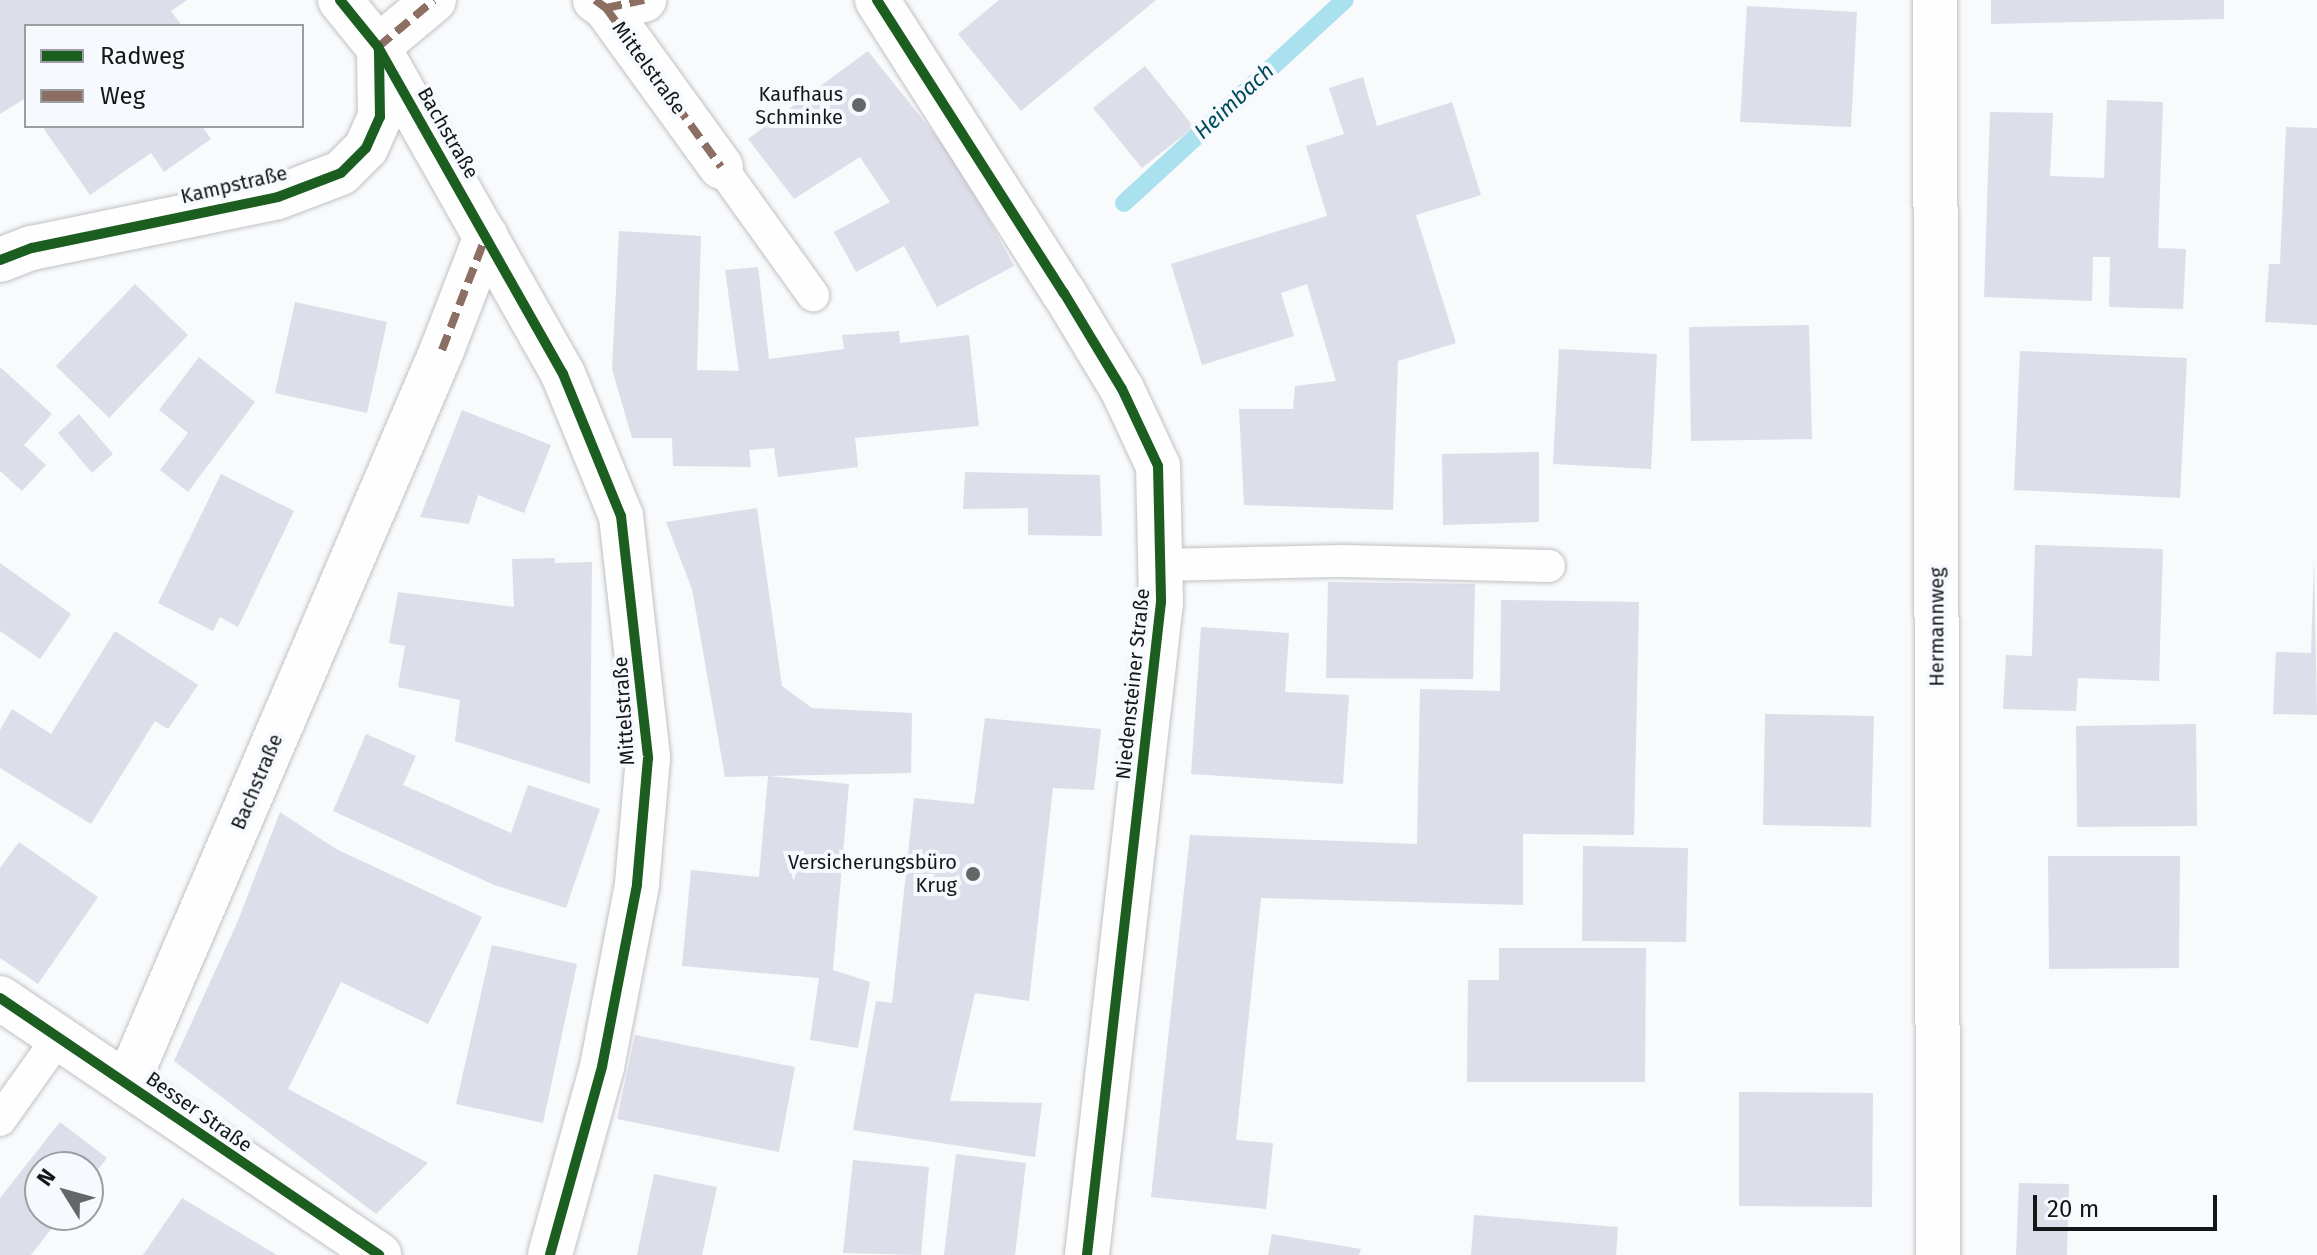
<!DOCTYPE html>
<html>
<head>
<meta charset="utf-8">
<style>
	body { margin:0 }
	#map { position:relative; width:2317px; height:1255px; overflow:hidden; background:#f8fafc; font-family:"Fira Sans",sans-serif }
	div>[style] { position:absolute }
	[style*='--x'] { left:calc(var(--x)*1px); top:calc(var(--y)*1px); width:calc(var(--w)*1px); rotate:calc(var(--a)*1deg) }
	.stream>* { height:18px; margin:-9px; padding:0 9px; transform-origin:9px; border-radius:9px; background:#aae1ef }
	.building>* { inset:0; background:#dddeea }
	.roads { filter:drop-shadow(0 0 2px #c0c2c4) drop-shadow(0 0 2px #c0c2c4) }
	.service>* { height:32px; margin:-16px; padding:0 16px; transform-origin:16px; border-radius:16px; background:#fefeff }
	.minor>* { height:44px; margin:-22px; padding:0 22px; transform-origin:22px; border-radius:22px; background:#fefeff }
	.tertiary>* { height:44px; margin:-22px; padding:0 22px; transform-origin:22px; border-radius:22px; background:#fefeff }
	.quiet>* { height:8px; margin-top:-4px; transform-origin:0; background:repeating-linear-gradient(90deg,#8d6e63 0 16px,transparent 0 24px) }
	.cycleway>* { height:10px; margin:-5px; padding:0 5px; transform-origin:5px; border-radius:5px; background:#1b5e20 }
	.dots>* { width:22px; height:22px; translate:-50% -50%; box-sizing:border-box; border:4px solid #f6f9fe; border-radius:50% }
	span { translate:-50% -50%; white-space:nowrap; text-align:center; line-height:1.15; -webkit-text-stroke:8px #f6f9fe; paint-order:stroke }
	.street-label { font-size:20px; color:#151618 }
	.poi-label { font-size:20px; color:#151618 }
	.right { translate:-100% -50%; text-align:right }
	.water-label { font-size:22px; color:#004b59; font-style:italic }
	.legend { position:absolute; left:24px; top:24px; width:280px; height:104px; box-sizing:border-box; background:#f6f9fe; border:2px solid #9c9ea2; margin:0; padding:10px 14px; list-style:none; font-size:24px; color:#151618 }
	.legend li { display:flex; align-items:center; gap:16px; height:40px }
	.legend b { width:40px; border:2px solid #9c9ea2 }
	.north { position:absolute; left:24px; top:1151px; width:80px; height:80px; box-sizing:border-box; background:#f6f9fe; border:2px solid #9c9ea2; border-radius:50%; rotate:307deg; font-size:22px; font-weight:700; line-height:32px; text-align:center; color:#151618 }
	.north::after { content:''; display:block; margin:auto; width:28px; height:36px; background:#646668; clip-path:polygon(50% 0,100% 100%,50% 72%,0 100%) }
	.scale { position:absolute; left:2033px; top:1195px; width:184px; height:36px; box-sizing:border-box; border:4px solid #151618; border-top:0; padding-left:10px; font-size:24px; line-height:28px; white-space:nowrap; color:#151618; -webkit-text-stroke:6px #f6f9fe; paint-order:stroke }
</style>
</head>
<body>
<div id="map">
	<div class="stream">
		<i style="--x:1124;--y:203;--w:300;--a:-42.6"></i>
	</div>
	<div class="building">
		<i style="clip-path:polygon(0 0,187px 0,171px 11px,182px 26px,26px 26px,26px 98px,0 114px)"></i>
		<i style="clip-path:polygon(999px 0,1156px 0,1021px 111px,958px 34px)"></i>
		<i style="clip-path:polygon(1991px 0,2224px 0,2224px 19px,1991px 24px)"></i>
		<i style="clip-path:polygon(1747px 6px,1857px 12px,1851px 127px,1740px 122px)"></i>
		<i style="clip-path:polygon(868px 51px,959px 165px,1014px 266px,937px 307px,904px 246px,856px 272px,834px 232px,890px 202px,860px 157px,794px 199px,748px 139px)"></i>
		<i style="clip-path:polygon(1145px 66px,1194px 127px,1142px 168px,1093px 108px)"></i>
		<i style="clip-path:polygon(1363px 77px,1377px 126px,1452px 102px,1481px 195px,1416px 215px,1456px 343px,1398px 361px,1393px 510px,1244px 505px,1239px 409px,1293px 409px,1295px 386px,1336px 381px,1307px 284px,1281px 293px,1294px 336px,1202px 365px,1171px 264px,1327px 216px,1306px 146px,1344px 134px,1329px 88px)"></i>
		<i style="clip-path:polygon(2107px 100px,2163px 102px,2158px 248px,2186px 249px,2183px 309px,2109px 307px,2110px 257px,2093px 257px,2092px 301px,1984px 297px,1990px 112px,2053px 113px,2050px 176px,2104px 178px)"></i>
		<i style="clip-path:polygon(48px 126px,202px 126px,211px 139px,164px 172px,151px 153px,90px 195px,44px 129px)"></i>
		<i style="clip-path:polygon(2286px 127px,2317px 128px,2317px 325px,2265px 322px,2269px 264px,2280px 264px)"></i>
		<i style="clip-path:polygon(619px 231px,701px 236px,697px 370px,739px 371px,725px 270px,758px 267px,769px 359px,844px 349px,842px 335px,899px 331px,900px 343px,969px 335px,979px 426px,855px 438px,858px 467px,778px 477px,774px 448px,749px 450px,751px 467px,673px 466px,672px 438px,632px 438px,612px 369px)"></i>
		<i style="clip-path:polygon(135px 284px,188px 335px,109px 418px,56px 366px)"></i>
		<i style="clip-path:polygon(295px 302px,387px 322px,367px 413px,275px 393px)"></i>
		<i style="clip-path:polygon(1809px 325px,1812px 439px,1691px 441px,1689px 327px)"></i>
		<i style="clip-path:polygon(1559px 349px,1657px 354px,1651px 469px,1553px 464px)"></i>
		<i style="clip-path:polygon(2020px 351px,2187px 358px,2180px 498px,2014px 490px)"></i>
		<i style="clip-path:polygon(199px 357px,255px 402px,188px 492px,160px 470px,188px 433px,159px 410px)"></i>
		<i style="clip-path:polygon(0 367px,52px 414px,24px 445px,46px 465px,22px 491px,0 471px)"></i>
		<i style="clip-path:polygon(462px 410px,551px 445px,524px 513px,478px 495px,469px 524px,420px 517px)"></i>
		<i style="clip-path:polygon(79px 414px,113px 454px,92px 473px,58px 433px)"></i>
		<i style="clip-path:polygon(1539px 452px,1539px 522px,1443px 525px,1442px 454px)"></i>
		<i style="clip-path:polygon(965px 472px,1100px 475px,1102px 536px,1028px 535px,1028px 508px,963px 509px)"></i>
		<i style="clip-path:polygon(221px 474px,294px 511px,238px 627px,220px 617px,213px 631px,158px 603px)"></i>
		<i style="clip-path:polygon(757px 508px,782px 686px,812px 708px,912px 713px,911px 773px,768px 776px,849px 784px,833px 970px,870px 982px,858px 1048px,810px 1040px,819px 978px,682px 966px,691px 870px,759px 877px,768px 776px,725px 777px,692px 589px,666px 522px)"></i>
		<i style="clip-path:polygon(2035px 545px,2163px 549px,2159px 681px,2078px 678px,2076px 711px,2003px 709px,2006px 655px,2032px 656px)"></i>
		<i style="clip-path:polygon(555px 558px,555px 563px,592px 562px,590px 784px,455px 741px,460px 700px,398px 687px,405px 646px,389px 643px,398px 592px,514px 607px,512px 559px)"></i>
		<i style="clip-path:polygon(2314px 558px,2317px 715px,2273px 714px,2276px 652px,2311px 653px)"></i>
		<i style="clip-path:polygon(0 563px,71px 614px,40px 659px,0 631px)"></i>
		<i style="clip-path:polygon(1328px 582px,1475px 584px,1473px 679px,1326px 678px)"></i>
		<i style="clip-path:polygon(1501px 600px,1639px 602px,1634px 835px,1523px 834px,1523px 905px,1261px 898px,1236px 1140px,1273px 1143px,1266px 1209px,1151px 1197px,1190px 835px,1417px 844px,1420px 689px,1500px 691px)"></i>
		<i style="clip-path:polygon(1201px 627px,1289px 633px,1285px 692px,1349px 695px,1343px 784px,1191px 774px)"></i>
		<i style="clip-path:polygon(115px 631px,198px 685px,168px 729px,155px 721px,91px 824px,0 768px,0 730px,12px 709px,51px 734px)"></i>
		<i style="clip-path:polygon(1765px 714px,1874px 716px,1871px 827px,1763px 825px)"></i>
		<i style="clip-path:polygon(985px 718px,1101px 729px,1094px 790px,1053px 788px,1029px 1001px,975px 993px,950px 1101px,1042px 1103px,1035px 1157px,853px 1130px,876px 1001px,892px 1003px,914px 798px,974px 804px)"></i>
		<i style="clip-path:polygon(2196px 724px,2197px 826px,2077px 827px,2076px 726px)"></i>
		<i style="clip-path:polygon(366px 734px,416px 756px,403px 785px,511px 833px,528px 785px,600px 809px,566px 908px,494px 885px,333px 811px)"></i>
		<i style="clip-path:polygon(280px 812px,336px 849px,482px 917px,428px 1024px,341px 982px,288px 1089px,428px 1163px,376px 1214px,174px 1061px,237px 923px)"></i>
		<i style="clip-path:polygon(19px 842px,98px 897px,38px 984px,0 958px,0 868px)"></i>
		<i style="clip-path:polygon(1583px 846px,1688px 848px,1686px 942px,1582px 941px)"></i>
		<i style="clip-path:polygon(2048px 856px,2180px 856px,2179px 968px,2049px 969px)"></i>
		<i style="clip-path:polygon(492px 945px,577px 964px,543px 1123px,456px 1104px)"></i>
		<i style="clip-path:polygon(1499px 948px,1646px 948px,1645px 1082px,1467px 1082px,1468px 980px,1499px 980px)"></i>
		<i style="clip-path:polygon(635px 1035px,795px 1067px,779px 1152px,617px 1119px)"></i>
		<i style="clip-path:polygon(1739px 1092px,1873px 1093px,1872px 1207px,1739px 1206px)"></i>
		<i style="clip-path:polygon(60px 1122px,107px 1158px,88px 1182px,88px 1167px,40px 1167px,40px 1215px,62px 1215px,31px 1255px,0 1255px,0 1198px)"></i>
		<i style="clip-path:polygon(956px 1154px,1026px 1163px,1015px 1255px,944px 1255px)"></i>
		<i style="clip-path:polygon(853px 1160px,929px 1167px,921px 1255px,843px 1253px)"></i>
		<i style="clip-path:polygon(654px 1174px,717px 1187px,702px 1255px,637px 1255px)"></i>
		<i style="clip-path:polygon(2019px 1183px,2069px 1184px,2067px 1255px,2016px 1255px)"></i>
		<i style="clip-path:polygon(182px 1198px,277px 1255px,143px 1255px)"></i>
		<i style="clip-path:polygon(1474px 1215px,1618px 1227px,1616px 1255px,1471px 1255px)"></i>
		<i style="clip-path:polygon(1272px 1234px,1361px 1249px,1359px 1255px,1268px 1255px)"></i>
	</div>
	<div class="roads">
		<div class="service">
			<i style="--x:721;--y:167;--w:158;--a:54.3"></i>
			<i style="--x:1161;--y:565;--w:182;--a:-1.3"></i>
			<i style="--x:1343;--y:561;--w:206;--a:1.4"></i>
			<i style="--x:0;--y:1120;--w:102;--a:-54.6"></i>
		</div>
		<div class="minor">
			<i style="--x:340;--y:0;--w:60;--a:51"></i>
			<i style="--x:378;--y:47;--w:376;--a:60.5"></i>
			<i style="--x:563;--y:374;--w:153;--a:67.8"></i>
			<i style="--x:621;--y:516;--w:244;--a:83.6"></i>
			<i style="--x:648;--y:758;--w:127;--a:95"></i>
			<i style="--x:637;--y:885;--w:185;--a:100.9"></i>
			<i style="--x:602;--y:1067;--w:195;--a:105.5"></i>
			<i style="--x:595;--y:0;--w:14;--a:36"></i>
			<i style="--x:606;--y:8;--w:39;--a:-12"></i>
			<i style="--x:1935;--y:0;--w:1255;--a:89.86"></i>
			<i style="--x:606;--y:8;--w:196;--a:54.1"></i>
			<i style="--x:378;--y:47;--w:73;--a:-40"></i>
			<i style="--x:0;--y:260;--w:34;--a:-21"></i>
			<i style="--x:32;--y:248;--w:251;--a:-11.7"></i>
			<i style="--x:278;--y:197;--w:67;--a:-20.9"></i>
			<i style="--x:341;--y:173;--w:35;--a:-45"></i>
			<i style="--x:366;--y:148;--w:34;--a:-66"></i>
			<i style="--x:380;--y:117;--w:63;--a:-90.9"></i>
			<i style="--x:127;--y:1084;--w:799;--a:-66.77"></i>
			<i style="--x:442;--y:350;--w:122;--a:-68.9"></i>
		</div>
		<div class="tertiary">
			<i style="--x:877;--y:0;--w:348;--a:57.5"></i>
			<i style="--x:1064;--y:293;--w:112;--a:58.9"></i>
			<i style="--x:1122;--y:389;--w:85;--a:64.9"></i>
			<i style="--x:1158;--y:466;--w:136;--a:88.7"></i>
			<i style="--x:1161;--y:602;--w:657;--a:96.47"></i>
			<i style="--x:0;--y:998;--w:458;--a:34.1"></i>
		</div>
	</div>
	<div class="quiet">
		<i style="--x:595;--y:0;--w:14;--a:36"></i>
		<i style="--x:606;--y:8;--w:39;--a:-12"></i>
		<i style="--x:606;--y:8;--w:196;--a:54.1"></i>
		<i style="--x:378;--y:47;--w:73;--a:-40"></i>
		<i style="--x:442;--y:350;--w:122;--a:-68.9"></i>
	</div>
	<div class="cycleway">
		<i style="--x:340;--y:0;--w:60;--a:51"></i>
		<i style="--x:378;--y:47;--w:376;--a:60.5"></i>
		<i style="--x:563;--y:374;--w:153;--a:67.8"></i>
		<i style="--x:621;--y:516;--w:244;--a:83.6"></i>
		<i style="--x:648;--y:758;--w:127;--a:95"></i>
		<i style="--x:637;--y:885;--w:185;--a:100.9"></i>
		<i style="--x:602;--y:1067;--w:195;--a:105.5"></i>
		<i style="--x:877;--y:0;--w:348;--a:57.5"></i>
		<i style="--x:1064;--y:293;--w:112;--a:58.9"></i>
		<i style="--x:1122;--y:389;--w:85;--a:64.9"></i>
		<i style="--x:1158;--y:466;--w:136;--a:88.7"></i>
		<i style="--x:1161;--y:602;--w:657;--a:96.47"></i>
		<i style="--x:0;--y:260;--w:34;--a:-21"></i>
		<i style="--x:32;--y:248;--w:251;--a:-11.7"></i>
		<i style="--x:278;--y:197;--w:67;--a:-20.9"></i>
		<i style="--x:341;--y:173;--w:35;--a:-45"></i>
		<i style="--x:366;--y:148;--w:34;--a:-66"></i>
		<i style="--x:380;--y:117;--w:66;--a:-90.9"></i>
		<i style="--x:0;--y:998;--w:458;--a:34.1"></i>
	</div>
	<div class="dots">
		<i style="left:859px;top:105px;background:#646668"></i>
		<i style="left:973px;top:874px;background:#646668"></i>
	</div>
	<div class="street-label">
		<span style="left:649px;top:68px;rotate:54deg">Mittelstraße</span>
		<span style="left:448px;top:133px;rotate:60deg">Bachstraße</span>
		<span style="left:234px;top:185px;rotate:-13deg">Kampstraße</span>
		<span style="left:1937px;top:627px;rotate:-90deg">Hermannweg</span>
		<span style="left:1133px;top:684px;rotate:-84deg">Niedensteiner Straße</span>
		<span style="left:624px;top:711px;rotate:-94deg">Mittelstraße</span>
		<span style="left:257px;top:782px;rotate:-67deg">Bachstraße</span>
		<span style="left:199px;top:1112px;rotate:35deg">Besser Straße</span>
	</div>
	<div class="poi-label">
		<span class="right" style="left:843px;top:106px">Kaufhaus<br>Schminke</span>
		<span class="right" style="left:957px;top:874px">Versicherungsbüro<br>Krug</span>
	</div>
	<div class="water-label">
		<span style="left:1234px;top:101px;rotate:-43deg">Heimbach</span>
	</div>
	<ul class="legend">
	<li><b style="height:10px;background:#1b5e20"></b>Radweg</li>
	<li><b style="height:10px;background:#8d6e63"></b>Weg</li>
	</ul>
	<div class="north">N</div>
	<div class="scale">20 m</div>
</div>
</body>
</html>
